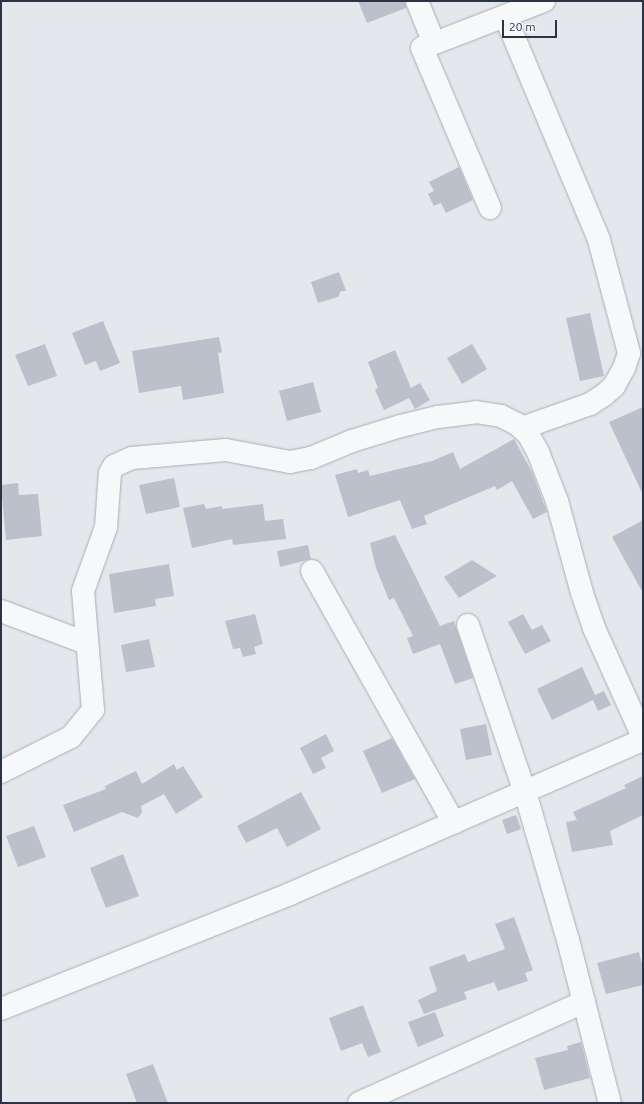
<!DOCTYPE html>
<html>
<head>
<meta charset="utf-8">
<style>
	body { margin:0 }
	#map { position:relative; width:644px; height:1104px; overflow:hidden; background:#e4e7ec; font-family:Ubuntu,sans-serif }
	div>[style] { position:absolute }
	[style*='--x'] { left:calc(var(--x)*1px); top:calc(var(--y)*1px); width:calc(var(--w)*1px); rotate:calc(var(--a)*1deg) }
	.building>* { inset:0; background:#bbc0ca }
	.roads { filter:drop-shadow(0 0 1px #a9aeb7) drop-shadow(0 0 1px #a9aeb7) }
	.minor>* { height:22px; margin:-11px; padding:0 11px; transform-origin:11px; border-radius:11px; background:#f7f8fa }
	span { translate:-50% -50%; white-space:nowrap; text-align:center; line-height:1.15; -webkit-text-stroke:3px #f4f6f9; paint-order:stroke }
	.frame { position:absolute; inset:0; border:2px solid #2b3445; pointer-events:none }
	.scale { position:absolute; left:502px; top:20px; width:55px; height:18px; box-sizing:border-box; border:2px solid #2b3445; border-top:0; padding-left:5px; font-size:12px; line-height:14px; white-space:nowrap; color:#2b3445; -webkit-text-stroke:3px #f4f6f9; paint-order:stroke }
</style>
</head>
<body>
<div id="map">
	<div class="building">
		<i style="clip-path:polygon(358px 1px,405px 1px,406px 8px,367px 23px)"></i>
		<i style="clip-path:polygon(459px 167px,473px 200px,446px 213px,441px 203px,434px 206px,428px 194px,434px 191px,429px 182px)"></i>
		<i style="clip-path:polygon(339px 272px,346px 291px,341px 291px,338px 297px,318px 303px,311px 282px)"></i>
		<i style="clip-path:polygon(590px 313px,604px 376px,580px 381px,566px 318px)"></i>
		<i style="clip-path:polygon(103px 321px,120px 363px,100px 371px,96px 361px,85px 365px,72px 333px)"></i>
		<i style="clip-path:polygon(219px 337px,222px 352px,218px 353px,224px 393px,183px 400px,181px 386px,139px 393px,132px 351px)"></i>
		<i style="clip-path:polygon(45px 344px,57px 376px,28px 386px,15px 355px)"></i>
		<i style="clip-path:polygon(472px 344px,487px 369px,462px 384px,447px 358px)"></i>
		<i style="clip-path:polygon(395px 350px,411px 388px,420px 383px,430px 400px,415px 409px,409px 398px,384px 410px,375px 390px,378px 388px,368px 362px)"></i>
		<i style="clip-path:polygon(313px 382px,321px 412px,287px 421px,279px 391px)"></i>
		<i style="clip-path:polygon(643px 407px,643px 495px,609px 422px)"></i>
		<i style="clip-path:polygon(514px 439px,532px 472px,547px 512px,533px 519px,512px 481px,497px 490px,495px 486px,424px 516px,427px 524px,412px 529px,400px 500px,348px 517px,335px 475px,357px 469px,358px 473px,368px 470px,370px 476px,432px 461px,453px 452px,460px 469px)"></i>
		<i style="clip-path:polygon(174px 478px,180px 507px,146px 514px,139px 485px)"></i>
		<i style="clip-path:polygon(18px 483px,19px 495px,38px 494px,42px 536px,6px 540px,1px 485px)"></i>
		<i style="clip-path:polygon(204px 504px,206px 509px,222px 506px,222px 509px,263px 504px,265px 521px,283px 519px,286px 539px,233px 545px,232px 539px,192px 548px,183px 508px)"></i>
		<i style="clip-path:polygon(643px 520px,643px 593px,612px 537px)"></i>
		<i style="clip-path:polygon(395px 535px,440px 626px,454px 621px,473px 678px,455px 684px,440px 644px,413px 654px,407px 638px,413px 636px,394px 598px,389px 600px,376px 568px,370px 543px)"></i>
		<i style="clip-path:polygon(308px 545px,311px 559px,280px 567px,277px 551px)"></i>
		<i style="clip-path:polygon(472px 560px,497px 576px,459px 598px,444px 577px)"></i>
		<i style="clip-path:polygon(169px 564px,174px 596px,155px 599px,156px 606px,114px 613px,109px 574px)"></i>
		<i style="clip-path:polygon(255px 614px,263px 644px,254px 647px,256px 654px,243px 657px,240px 648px,233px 649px,225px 621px)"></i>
		<i style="clip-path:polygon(523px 614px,532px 630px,542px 625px,551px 641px,525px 654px,508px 622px)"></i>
		<i style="clip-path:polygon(149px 639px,155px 667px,126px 672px,121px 645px)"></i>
		<i style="clip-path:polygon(582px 667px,595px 695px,604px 691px,611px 705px,598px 711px,593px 700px,552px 720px,537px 689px)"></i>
		<i style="clip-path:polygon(486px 724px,492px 755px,466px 760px,460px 729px)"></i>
		<i style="clip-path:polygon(326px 734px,334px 751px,321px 758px,326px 768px,313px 774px,300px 748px)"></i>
		<i style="clip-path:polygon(392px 738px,415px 779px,382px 793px,363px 751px)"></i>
		<i style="clip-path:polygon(174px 764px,177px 770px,183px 766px,203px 797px,176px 814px,164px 794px,141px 806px,142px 812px,138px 818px,122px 812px,74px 832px,63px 805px,106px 789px,105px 786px,136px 771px,142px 784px)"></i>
		<i style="clip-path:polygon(643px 776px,643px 815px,610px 831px,613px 845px,572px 852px,566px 822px,577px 820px,573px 812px,626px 788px,624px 785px)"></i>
		<i style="clip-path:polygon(301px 792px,321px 829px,287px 847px,277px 828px,246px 843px,237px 826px)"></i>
		<i style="clip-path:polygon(516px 815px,521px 829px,507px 834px,502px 820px)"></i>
		<i style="clip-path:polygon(34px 826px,46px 857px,18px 867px,6px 836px)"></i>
		<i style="clip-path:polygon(123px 854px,139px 896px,106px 908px,90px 868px)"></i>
		<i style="clip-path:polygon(514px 917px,533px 970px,525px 973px,528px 981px,498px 991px,494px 982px,464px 992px,467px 999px,424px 1014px,418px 1000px,437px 991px,429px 967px,465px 954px,468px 962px,505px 949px,495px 924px)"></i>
		<i style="clip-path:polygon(639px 952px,643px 968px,643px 985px,606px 994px,597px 963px)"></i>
		<i style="clip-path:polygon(363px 1005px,381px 1052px,368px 1057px,362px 1043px,341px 1051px,329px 1018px)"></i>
		<i style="clip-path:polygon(435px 1012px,444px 1036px,418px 1047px,408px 1022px)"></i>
		<i style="clip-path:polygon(581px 1042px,590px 1078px,544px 1090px,535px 1058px,568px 1050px,567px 1046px)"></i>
		<i style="clip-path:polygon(153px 1064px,168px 1103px,137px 1103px,126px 1074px)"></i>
	</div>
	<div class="roads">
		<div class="minor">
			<i style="--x:417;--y:1;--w:45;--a:68"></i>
			<i style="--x:505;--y:16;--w:243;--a:67.2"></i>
			<i style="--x:599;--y:240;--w:117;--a:75.1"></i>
			<i style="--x:629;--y:353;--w:16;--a:108"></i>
			<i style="--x:624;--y:368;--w:21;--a:119"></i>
			<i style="--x:614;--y:386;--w:13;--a:138"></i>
			<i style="--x:604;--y:395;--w:17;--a:147"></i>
			<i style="--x:590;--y:404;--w:72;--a:160.6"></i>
			<i style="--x:490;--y:208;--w:174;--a:-113"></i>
			<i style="--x:422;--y:48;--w:131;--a:-21.1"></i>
			<i style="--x:312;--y:571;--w:289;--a:60.6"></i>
			<i style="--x:1;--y:611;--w:91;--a:20.6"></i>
			<i style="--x:468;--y:625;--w:176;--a:71.2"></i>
			<i style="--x:525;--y:792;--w:154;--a:73.8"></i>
			<i style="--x:568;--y:940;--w:168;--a:75.6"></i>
			<i style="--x:1;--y:772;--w:78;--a:-26.6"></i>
			<i style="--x:71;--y:737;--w:35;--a:-51"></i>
			<i style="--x:93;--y:710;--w:119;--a:-94.8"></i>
			<i style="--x:83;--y:591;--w:68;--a:-70.2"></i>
			<i style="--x:106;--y:527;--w:54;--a:-85.8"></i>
			<i style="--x:110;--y:473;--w:8;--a:-60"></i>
			<i style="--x:114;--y:466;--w:20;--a:-24"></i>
			<i style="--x:132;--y:458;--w:94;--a:-4.9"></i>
			<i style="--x:226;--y:450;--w:65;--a:10.6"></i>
			<i style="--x:290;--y:462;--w:21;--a:-11"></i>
			<i style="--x:311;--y:458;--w:44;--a:-22.5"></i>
			<i style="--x:352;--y:441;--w:51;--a:-17"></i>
			<i style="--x:401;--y:426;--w:38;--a:-14"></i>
			<i style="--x:438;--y:417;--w:38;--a:-7"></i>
			<i style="--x:476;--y:412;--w:25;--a:9"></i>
			<i style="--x:501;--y:416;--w:18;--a:27"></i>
			<i style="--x:517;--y:424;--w:15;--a:42"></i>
			<i style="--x:528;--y:434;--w:21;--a:61"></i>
			<i style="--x:538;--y:452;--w:53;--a:68.8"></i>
			<i style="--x:557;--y:501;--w:95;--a:74.8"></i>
			<i style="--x:582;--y:593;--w:37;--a:71"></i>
			<i style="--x:594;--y:628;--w:120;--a:65.8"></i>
			<i style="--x:1;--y:1009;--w:311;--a:-21.7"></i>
			<i style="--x:290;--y:894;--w:385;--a:-23.6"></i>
			<i style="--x:359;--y:1103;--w:247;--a:-24.2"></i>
		</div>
	</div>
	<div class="frame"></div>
	<div class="scale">20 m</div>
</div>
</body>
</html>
